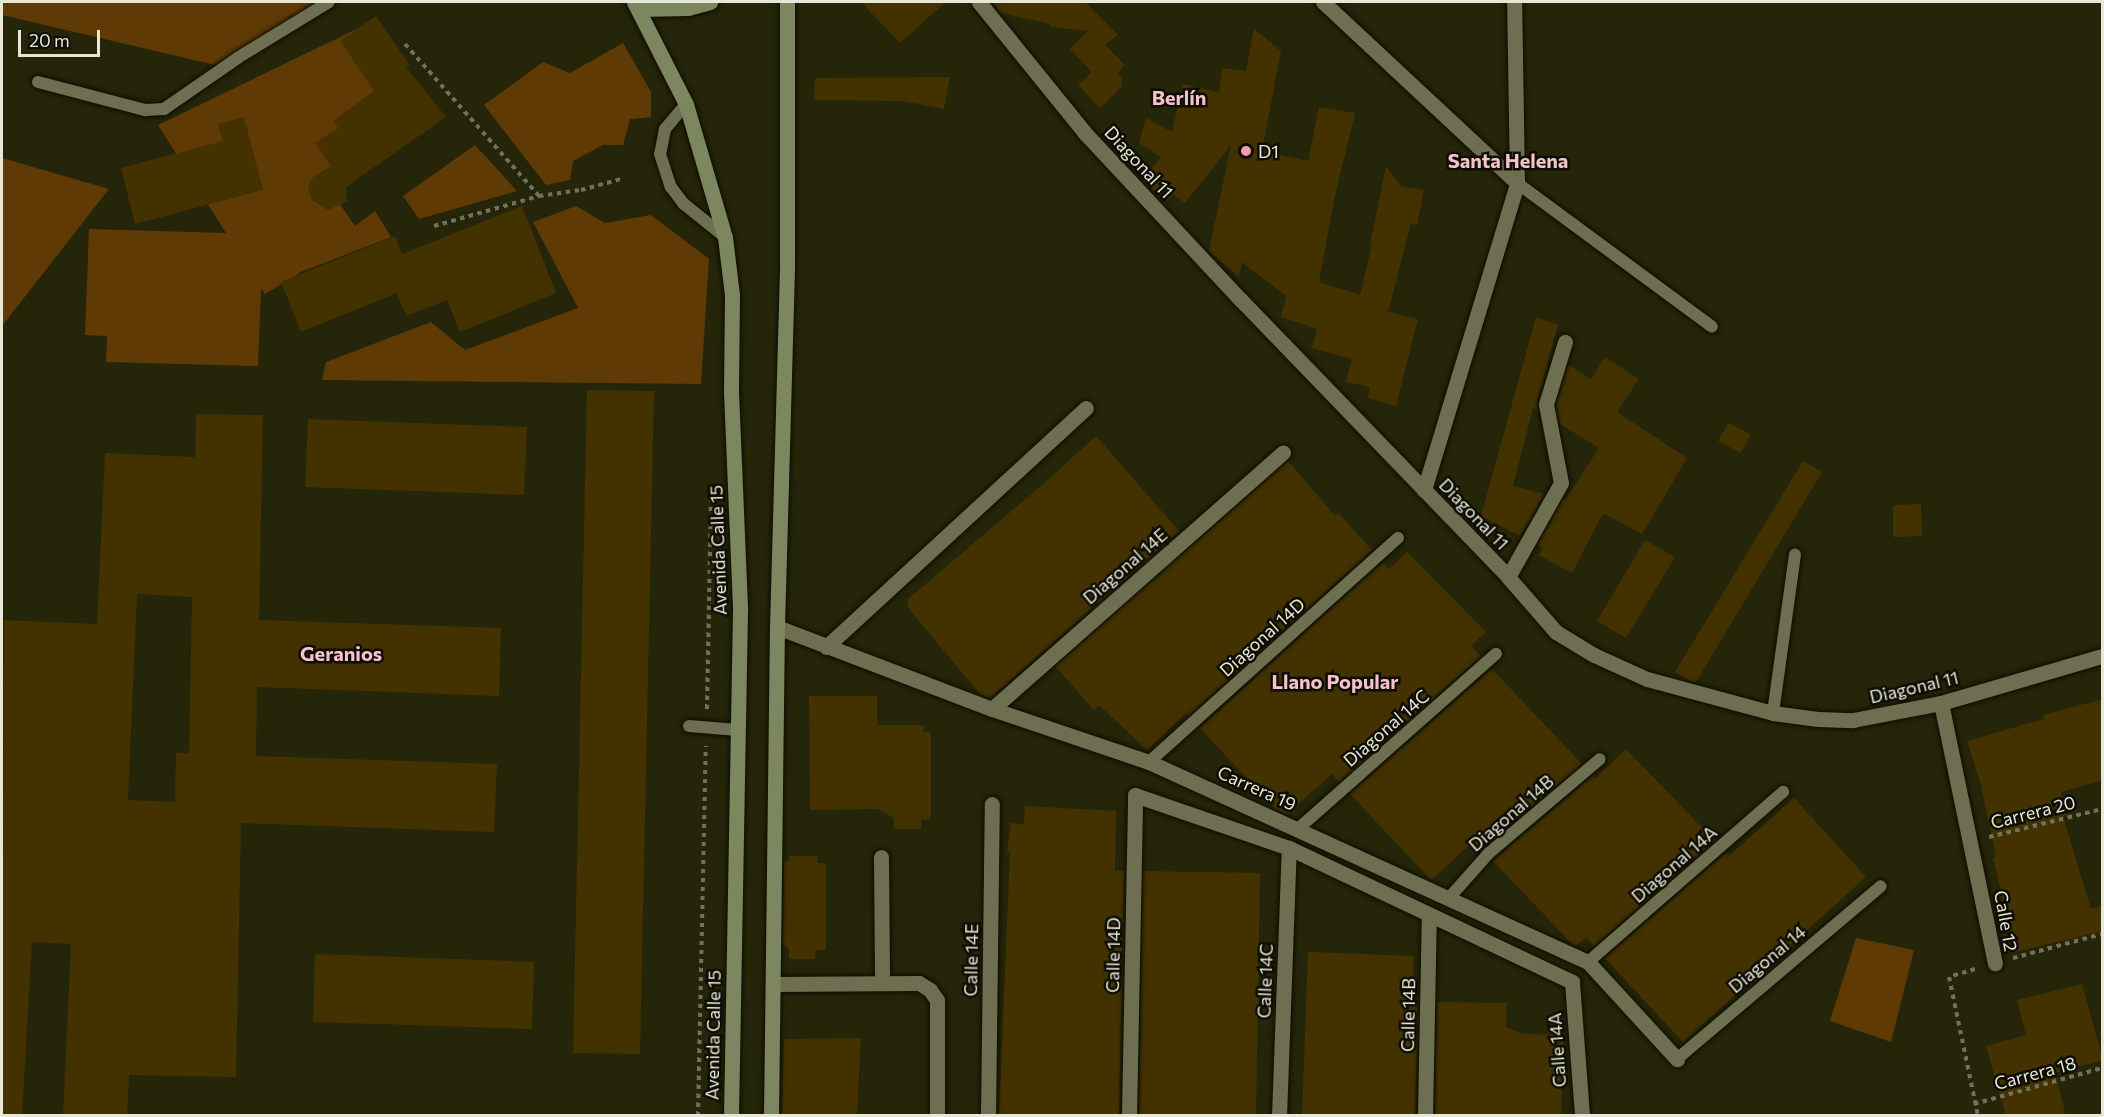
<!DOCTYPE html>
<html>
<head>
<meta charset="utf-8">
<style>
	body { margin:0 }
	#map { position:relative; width:2104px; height:1117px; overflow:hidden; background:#252509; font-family:Commissioner,sans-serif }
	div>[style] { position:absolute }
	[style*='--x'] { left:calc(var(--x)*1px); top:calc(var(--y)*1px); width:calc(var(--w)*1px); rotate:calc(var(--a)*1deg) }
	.green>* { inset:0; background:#603a05 }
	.building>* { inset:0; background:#433200 }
	.path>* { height:4px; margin-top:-2px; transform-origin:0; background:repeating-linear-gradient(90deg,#72725b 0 4.5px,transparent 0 9px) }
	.roads { filter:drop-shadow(0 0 2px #0e0d00) drop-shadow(0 0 2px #0e0d00) }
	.service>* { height:12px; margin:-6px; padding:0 6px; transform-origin:6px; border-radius:6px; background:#6e6f51 }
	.minor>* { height:15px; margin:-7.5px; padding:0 7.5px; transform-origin:7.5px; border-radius:7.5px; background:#6e6f51 }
	.tertiary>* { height:15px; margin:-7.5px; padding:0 7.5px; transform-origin:7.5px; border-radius:7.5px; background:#6e6f51 }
	.secondary>* { height:15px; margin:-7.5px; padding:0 7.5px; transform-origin:7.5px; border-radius:7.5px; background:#7d875f }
	.dots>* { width:16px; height:16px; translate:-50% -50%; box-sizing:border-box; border:3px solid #0d0d04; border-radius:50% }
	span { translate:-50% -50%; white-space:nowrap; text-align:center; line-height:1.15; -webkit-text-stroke:5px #0d0d04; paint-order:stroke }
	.poi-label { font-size:18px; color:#e6e7d7 }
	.left { translate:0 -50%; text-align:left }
	.street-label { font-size:18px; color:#e6e7d7 }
	.neighbourhood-label { font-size:20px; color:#f6c3cd; font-weight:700 }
	.frame { position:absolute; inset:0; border:3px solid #e6e7d7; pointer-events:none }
	.scale { position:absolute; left:18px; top:30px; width:82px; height:27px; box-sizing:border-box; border:3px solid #e6e7d7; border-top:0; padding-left:8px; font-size:18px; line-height:21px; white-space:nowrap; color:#e6e7d7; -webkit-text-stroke:4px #0d0d04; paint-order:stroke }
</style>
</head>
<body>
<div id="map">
	<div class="green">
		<i style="clip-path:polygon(2px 2px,317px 2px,215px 65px,2px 15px)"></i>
		<i style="clip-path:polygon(365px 25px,409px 84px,341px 161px,322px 178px,355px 226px,375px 211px,391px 237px,301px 272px,265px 294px,261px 288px,258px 366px,106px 362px,107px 336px,85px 335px,89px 229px,226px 233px,158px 125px)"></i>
		<i style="clip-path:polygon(623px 43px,651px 92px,651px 117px,630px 119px,623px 145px,603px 145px,573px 161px,570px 180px,546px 185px,484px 105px,543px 62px,570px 73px)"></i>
		<i style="clip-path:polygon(475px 145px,517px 191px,419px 219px,403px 196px)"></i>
		<i style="clip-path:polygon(2px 158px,109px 189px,2px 326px)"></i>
		<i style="clip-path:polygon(576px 206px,605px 223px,651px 215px,709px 259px,701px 384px,322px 380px,326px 362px,431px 322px,465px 350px,578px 308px,533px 222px)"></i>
		<i style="clip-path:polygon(1856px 938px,1914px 950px,1891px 1042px,1830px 1021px)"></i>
	</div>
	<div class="building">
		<i style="clip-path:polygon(861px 2px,946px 2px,900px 43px)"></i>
		<i style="clip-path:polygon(994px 2px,1085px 2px,1118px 35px,1105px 45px,1125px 65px,1117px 73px,1122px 78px,1122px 86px,1100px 108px,1078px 85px,1092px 72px,1070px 49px,1088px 31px,1051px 27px,1051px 24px,1000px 13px)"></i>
		<i style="clip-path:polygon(376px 16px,409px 64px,406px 67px,446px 117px,346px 187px,347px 201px,328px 210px,312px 200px,308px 187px,312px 178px,331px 166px,315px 143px,338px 128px,333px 121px,374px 91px,340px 41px)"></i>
		<i style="clip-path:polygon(1254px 29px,1281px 51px,1262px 151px,1308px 161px,1319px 107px,1355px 113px,1334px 200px,1319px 282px,1360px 295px,1372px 245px,1370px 244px,1386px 166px,1401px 186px,1424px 190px,1417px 225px,1411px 223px,1388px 312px,1418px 319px,1396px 406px,1368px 398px,1370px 387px,1346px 382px,1352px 359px,1312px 348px,1317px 329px,1281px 317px,1286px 296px,1242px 262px,1239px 277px,1209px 251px,1231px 145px,1185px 203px,1164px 187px,1158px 194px,1142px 180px,1161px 157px,1139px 143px,1146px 118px,1172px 132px,1183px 84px,1219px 92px,1222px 68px,1246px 71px)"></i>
		<i style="clip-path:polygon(950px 77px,944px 109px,902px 101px,814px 100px,815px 78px)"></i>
		<i style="clip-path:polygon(244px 117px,263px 190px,135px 224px,121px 168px,223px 141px,218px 124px)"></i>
		<i style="clip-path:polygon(522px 206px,556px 293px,460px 332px,447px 300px,406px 316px,397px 293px,301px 332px,281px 282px,395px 236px,402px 254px)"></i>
		<i style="clip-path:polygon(1536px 317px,1558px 325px,1537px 401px,1537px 411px,1533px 408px,1513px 486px,1544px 494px,1520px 536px,1481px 516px)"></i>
		<i style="clip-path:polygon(1605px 357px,1639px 379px,1617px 412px,1687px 458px,1642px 534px,1603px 513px,1572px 573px,1539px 555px,1543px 548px,1537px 545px,1563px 499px,1566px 499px,1599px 448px,1560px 424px,1556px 405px,1568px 365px,1591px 379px)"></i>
		<i style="clip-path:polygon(587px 390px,654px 391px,640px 1054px,573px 1053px)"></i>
		<i style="clip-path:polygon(evenodd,196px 414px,263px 415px,259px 620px,501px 628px,499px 696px,257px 687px,256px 756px,497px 764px,494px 832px,241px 823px,236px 1077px,129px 1075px,127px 1116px,63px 1116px,71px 944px,32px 942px,22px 1116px,2px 1116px,4px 620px,97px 624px,105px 453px,195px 457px,196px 414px,137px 594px,192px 597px,189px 753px,176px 753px,175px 802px,128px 800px,137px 594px)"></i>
		<i style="clip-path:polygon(308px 419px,527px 427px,524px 495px,305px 487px)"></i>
		<i style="clip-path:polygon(1728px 423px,1751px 434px,1741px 453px,1718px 441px)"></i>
		<i style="clip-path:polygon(1096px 436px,1179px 531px,990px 698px,981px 695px,908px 608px,908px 599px,1041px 486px)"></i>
		<i style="clip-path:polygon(1288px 461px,1335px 516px,1338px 513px,1372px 550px,1188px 716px,1186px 713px,1147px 750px,1099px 705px,1094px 710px,1055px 666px)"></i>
		<i style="clip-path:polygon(1803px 461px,1822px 472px,1696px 682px,1690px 681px,1675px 672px)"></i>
		<i style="clip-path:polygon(1921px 504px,1922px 536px,1893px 537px,1893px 505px)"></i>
		<i style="clip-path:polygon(1645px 540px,1675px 557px,1626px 638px,1597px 621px)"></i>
		<i style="clip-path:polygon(1407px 552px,1486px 632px,1471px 646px,1481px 656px,1339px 782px,1332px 774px,1287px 814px,1275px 809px,1200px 728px,1383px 562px,1389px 569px)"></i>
		<i style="clip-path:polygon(1492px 669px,1582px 764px,1482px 849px,1474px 841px,1431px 880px,1350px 794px)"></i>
		<i style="clip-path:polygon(809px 696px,877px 696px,877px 725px,924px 725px,923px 732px,931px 732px,931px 819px,921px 820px,921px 829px,894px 829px,894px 818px,878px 809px,810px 810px)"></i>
		<i style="clip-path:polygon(2103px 699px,2103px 780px,2061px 792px,2067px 815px,2063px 816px,2091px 909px,2103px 906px,2103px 931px,2015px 952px,1993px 858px,1996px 857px,1981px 785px,1967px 741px,2044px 719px,2043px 715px)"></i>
		<i style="clip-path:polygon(1626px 749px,1715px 841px,1594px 946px,1586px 937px,1576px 946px,1571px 943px,1493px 861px,1593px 776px,1596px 778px)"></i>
		<i style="clip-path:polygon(1794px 798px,1866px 877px,1683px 1042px,1605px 958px,1726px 853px,1729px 856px)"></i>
		<i style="clip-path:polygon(1025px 806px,1116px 811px,1115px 871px,1124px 871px,1119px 1116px,999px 1116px,1010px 852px,1007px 851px,1011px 823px,1024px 824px)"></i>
		<i style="clip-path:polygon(789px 856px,818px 856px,818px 863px,826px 863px,826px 950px,815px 950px,815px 959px,789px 959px,789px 949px,783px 945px,784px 861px,789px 861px)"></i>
		<i style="clip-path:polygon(1143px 871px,1260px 873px,1256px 1116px,1139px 1116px)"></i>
		<i style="clip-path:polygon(1308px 952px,1414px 956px,1412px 1001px,1418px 1001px,1415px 1116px,1302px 1116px)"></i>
		<i style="clip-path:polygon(315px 954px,534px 962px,532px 1029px,313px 1022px)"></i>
		<i style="clip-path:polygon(2082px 984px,2103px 1060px,2055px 1073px,2066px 1116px,2006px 1116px,1986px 1046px,2026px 1035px,2017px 1000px)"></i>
		<i style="clip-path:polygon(1437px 1002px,1507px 1003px,1506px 1027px,1523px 1034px,1564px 1035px,1561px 1116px,1435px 1116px)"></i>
		<i style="clip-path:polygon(861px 1038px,857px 1116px,782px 1116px,784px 1039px)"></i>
	</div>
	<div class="path">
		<i style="--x:405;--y:44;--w:203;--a:48.6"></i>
		<i style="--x:434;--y:226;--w:109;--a:-15.9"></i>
		<i style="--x:539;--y:196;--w:42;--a:-8.1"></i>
		<i style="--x:581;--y:190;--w:41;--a:-15.4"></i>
		<i style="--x:707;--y:709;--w:217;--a:-88.9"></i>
		<i style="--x:1989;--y:837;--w:116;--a:-13.9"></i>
		<i style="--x:2013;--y:958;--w:92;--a:-15.1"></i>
		<i style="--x:1975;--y:969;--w:27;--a:163"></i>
		<i style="--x:1949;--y:977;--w:142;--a:78.2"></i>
		<i style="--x:1974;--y:1104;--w:133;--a:-15.7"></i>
		<i style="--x:698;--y:1116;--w:370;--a:-88.8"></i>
	</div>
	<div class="roads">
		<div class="service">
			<i style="--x:38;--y:82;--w:111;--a:14.7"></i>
			<i style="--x:145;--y:110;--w:19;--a:-3"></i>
			<i style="--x:164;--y:109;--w:91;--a:-34.7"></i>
			<i style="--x:239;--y:57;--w:105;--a:-31.4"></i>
			<i style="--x:686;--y:104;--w:33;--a:130"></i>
			<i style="--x:665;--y:129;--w:25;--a:101"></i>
			<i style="--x:660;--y:154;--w:35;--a:72"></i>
			<i style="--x:671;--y:187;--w:21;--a:53"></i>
			<i style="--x:684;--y:204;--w:53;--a:38.8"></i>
			<i style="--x:1517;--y:183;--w:242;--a:36.4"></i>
			<i style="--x:1773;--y:713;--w:160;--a:-82.1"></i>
			<i style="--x:689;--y:726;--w:49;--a:4.7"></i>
			<i style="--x:1149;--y:762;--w:335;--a:-42"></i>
			<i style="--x:1299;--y:828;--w:263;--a:-41.5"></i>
			<i style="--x:1449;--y:898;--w:60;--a:-48.4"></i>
			<i style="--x:1489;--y:853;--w:145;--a:-40.3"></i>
			<i style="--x:1588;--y:962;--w:259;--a:-41.1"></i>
			<i style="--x:1677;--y:1059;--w:267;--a:-40.3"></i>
		</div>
		<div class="minor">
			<i style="--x:1323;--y:2;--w:265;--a:43"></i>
			<i style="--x:1424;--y:490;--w:321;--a:-73.1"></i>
			<i style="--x:1517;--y:183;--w:181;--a:-90.9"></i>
			<i style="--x:1508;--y:577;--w:108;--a:-60.6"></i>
			<i style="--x:1561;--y:483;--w:80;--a:-100.8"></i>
			<i style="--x:1546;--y:404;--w:65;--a:-73"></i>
			<i style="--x:777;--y:627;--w:230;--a:20.9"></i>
			<i style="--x:992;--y:709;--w:166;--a:18.7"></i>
			<i style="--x:1149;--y:762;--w:482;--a:24.5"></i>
			<i style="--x:1588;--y:962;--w:132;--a:47.5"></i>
			<i style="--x:826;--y:647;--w:353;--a:-42.6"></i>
			<i style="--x:1941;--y:703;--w:266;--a:78.3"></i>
			<i style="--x:992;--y:709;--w:388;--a:-41.4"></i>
			<i style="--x:881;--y:857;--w:126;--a:89.5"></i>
			<i style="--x:773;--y:984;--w:146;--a:-0.4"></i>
			<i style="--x:919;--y:983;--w:13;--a:32"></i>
			<i style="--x:930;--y:990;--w:12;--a:55"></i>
			<i style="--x:937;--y:1000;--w:116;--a:90"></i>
			<i style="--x:988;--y:1116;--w:312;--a:-89.3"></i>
			<i style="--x:1129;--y:1116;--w:321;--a:-88.9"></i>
			<i style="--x:1135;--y:795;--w:163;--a:19"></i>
			<i style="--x:1289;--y:848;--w:313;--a:25.3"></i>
			<i style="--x:1572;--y:982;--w:134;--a:85.7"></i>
			<i style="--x:1279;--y:1116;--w:268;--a:-87.9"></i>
			<i style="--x:1425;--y:1116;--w:201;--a:-88.9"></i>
		</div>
		<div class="tertiary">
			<i style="--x:979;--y:2;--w:169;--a:51"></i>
			<i style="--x:1085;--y:133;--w:227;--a:47"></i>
			<i style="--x:1240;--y:299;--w:386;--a:46"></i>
			<i style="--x:1508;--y:577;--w:73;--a:48.9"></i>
			<i style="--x:1556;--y:632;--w:44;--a:31.2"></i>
			<i style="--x:1594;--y:655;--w:58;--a:24.4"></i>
			<i style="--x:1647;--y:679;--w:131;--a:15.1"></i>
			<i style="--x:1773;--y:713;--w:45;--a:7.6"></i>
			<i style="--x:1818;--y:719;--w:35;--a:2"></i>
			<i style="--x:1853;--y:720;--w:90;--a:-10.9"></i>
			<i style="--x:1941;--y:703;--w:168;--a:-16.3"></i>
		</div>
		<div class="secondary">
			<i style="--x:634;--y:2;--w:114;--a:63"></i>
			<i style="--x:686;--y:104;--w:139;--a:73.7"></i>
			<i style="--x:725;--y:237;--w:58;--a:83.1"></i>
			<i style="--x:732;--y:295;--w:97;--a:90.6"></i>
			<i style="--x:731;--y:392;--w:219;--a:87.6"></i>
			<i style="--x:740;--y:611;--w:505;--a:91.02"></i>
			<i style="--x:638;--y:9;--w:50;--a:-1.1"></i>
			<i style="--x:688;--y:8;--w:23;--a:-15"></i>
			<i style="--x:771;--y:1116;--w:489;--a:-89.3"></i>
			<i style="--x:777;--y:627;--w:363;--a:-88.4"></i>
			<i style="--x:787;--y:264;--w:262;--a:-90"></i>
		</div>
	</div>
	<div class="dots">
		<i style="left:1246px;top:151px;background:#f29aae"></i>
	</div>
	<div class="poi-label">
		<span class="left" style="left:1258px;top:151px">D1</span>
	</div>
	<div class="street-label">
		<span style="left:1139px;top:162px;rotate:47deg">Diagonal 11</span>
		<span style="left:1474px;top:514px;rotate:46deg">Diagonal 11</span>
		<span style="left:718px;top:550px;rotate:-92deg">Avenida Calle 15</span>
		<span style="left:1125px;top:566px;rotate:-41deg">Diagonal 14E</span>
		<span style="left:1262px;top:637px;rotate:-42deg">Diagonal 14D</span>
		<span style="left:1914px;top:687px;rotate:-13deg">Diagonal 11</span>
		<span style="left:1386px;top:728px;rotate:-41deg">Diagonal 14C</span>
		<span style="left:1257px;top:788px;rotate:24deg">Carrera 19</span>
		<span style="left:2033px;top:812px;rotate:-14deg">Carrera 20</span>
		<span style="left:1511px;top:813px;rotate:-41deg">Diagonal 14B</span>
		<span style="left:1674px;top:864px;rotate:-41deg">Diagonal 14A</span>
		<span style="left:2006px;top:921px;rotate:80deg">Calle 12</span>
		<span style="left:1113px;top:955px;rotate:-89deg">Calle 14D</span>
		<span style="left:1767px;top:959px;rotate:-40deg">Diagonal 14</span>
		<span style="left:971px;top:960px;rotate:-89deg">Calle 14E</span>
		<span style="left:1265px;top:981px;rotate:-88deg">Calle 14C</span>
		<span style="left:1408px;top:1015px;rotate:-89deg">Calle 14B</span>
		<span style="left:713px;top:1035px;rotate:-89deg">Avenida Calle 15</span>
		<span style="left:1557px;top:1050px;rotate:-94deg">Calle 14A</span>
		<span style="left:2035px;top:1073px;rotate:-15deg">Carrera 18</span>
	</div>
	<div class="neighbourhood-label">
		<span style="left:1179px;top:97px">Berlín</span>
		<span style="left:1508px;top:160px">Santa Helena</span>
		<span style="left:341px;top:653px">Geranios</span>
		<span style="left:1335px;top:681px">Llano Popular</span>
	</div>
	<div class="frame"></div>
	<div class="scale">20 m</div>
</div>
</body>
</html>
